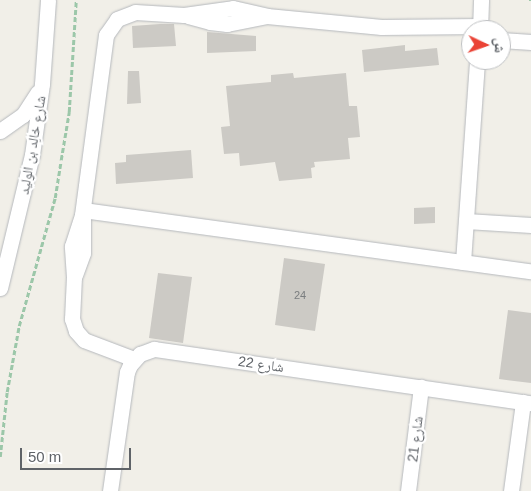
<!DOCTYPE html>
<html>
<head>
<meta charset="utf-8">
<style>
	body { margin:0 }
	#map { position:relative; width:531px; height:491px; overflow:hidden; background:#f1efe8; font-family:Arial,"Noto Naskh Arabic",sans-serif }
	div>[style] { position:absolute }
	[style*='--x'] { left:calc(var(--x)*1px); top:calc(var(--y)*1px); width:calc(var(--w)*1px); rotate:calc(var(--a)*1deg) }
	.building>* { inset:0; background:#cccac5 }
	.path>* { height:2.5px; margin-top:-1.25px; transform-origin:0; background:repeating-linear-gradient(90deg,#9cc7a9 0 5px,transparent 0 7.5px) }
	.roads { filter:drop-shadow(0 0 1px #b5b8bc) drop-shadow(0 0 1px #b5b8bc) }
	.minor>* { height:15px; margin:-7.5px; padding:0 7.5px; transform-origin:7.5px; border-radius:7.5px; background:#fff }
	span { translate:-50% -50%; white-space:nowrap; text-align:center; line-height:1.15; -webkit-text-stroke:4.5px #fff; paint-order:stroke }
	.number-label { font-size:11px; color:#7a7d7f }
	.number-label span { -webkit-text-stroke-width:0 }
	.street-label { font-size:14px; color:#5f6368 }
	.north { position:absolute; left:461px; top:20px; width:50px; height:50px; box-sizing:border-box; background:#fff; border:1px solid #bfc1c3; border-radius:50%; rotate:93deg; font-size:14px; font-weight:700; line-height:20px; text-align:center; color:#5f6368 }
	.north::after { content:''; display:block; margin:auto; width:18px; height:22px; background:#ea4335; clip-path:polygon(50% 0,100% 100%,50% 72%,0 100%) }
	.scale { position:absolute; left:20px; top:448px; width:111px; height:22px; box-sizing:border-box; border:2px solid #5f6368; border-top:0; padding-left:6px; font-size:15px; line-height:18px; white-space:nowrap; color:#5f6368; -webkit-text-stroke:4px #fff; paint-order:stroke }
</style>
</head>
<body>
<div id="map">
	<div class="building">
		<i style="clip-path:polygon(160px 24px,174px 24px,176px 46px,133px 48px,132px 26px)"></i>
		<i style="clip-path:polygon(207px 32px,256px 36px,256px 51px,207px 53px)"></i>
		<i style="clip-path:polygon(405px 45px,405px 51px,437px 48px,439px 65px,364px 72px,362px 50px)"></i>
		<i style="clip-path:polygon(128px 71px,139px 71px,141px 103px,127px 104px)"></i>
		<i style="clip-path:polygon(293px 73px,294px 78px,346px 73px,349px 106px,357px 106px,360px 137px,348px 138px,350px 159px,314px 162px,315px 167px,311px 168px,312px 178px,279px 181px,275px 162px,240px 166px,239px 153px,224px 154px,221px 127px,230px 126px,226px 86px,271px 82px,271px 75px)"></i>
		<i style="clip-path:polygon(191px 150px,193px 178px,116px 184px,115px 163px,126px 162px,126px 155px)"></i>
		<i style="clip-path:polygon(435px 207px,435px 223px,414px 224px,414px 208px)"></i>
		<i style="clip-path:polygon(284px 258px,325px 264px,315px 331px,275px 325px)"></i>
		<i style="clip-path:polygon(158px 273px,192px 277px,183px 343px,149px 338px)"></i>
		<i style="clip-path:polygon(508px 310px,531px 313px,531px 383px,499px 379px)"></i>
	</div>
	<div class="path">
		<i style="--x:529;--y:0;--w:2;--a:0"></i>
		<i style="--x:0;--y:457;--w:65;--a:-83.9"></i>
		<i style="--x:7;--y:392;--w:67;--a:-79.7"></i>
		<i style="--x:19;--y:326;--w:133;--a:-74.3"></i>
		<i style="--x:55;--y:198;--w:38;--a:-81"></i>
		<i style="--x:61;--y:160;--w:49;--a:-80.5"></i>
		<i style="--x:69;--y:112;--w:112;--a:-86.4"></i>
	</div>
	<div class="roads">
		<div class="minor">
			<i style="--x:188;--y:16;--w:23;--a:15"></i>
			<i style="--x:210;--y:22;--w:17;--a:7"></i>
			<i style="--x:227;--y:24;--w:41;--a:-11.3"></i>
			<i style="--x:480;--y:30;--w:30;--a:-88"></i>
			<i style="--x:501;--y:40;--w:30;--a:4"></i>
			<i style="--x:0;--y:131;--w:28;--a:-35"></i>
			<i style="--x:23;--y:115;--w:27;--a:-57"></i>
			<i style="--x:83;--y:210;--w:452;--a:7.8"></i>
			<i style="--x:466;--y:221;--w:65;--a:3.5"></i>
			<i style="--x:463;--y:262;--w:202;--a:-86"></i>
			<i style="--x:75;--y:275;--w:23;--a:-70"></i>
			<i style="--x:83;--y:253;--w:34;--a:-90"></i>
			<i style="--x:0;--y:288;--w:137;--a:-76.5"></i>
			<i style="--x:32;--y:155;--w:72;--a:-82"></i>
			<i style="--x:42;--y:84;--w:84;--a:-85.9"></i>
			<i style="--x:134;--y:359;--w:53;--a:-159.2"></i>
			<i style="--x:84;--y:340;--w:12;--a:-132"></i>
			<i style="--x:76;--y:331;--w:13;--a:-108"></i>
			<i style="--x:72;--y:319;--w:42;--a:-87.3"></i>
			<i style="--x:74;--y:277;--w:31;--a:-94"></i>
			<i style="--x:72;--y:246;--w:33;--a:-72"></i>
			<i style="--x:82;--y:215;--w:182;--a:-82.4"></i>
			<i style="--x:106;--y:35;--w:19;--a:-55"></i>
			<i style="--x:117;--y:19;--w:19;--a:-21"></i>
			<i style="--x:135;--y:12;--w:49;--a:3.5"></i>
			<i style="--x:184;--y:15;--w:49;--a:-8.1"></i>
			<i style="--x:233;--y:8;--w:35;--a:13"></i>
			<i style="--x:267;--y:16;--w:115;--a:5.5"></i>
			<i style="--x:381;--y:27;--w:99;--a:-0.6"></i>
			<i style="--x:110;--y:491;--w:120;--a:-81.9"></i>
			<i style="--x:127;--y:372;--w:8;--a:-67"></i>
			<i style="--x:130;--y:365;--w:15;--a:-48"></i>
			<i style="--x:140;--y:354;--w:15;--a:-20"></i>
			<i style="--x:154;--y:349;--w:381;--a:8.2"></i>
			<i style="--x:408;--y:491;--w:105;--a:-82.9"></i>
			<i style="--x:511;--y:491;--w:90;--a:-82.3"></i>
		</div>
	</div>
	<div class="number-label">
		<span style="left:300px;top:295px">24</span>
	</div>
	<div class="street-label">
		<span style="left:32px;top:145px;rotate:-80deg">شارع خالِد بن الوليد</span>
		<span style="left:261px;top:364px;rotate:8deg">شارع 22</span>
		<span style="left:415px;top:439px;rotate:-83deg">شارع 21</span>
	</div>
	<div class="north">ش</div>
	<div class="scale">50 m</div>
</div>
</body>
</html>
